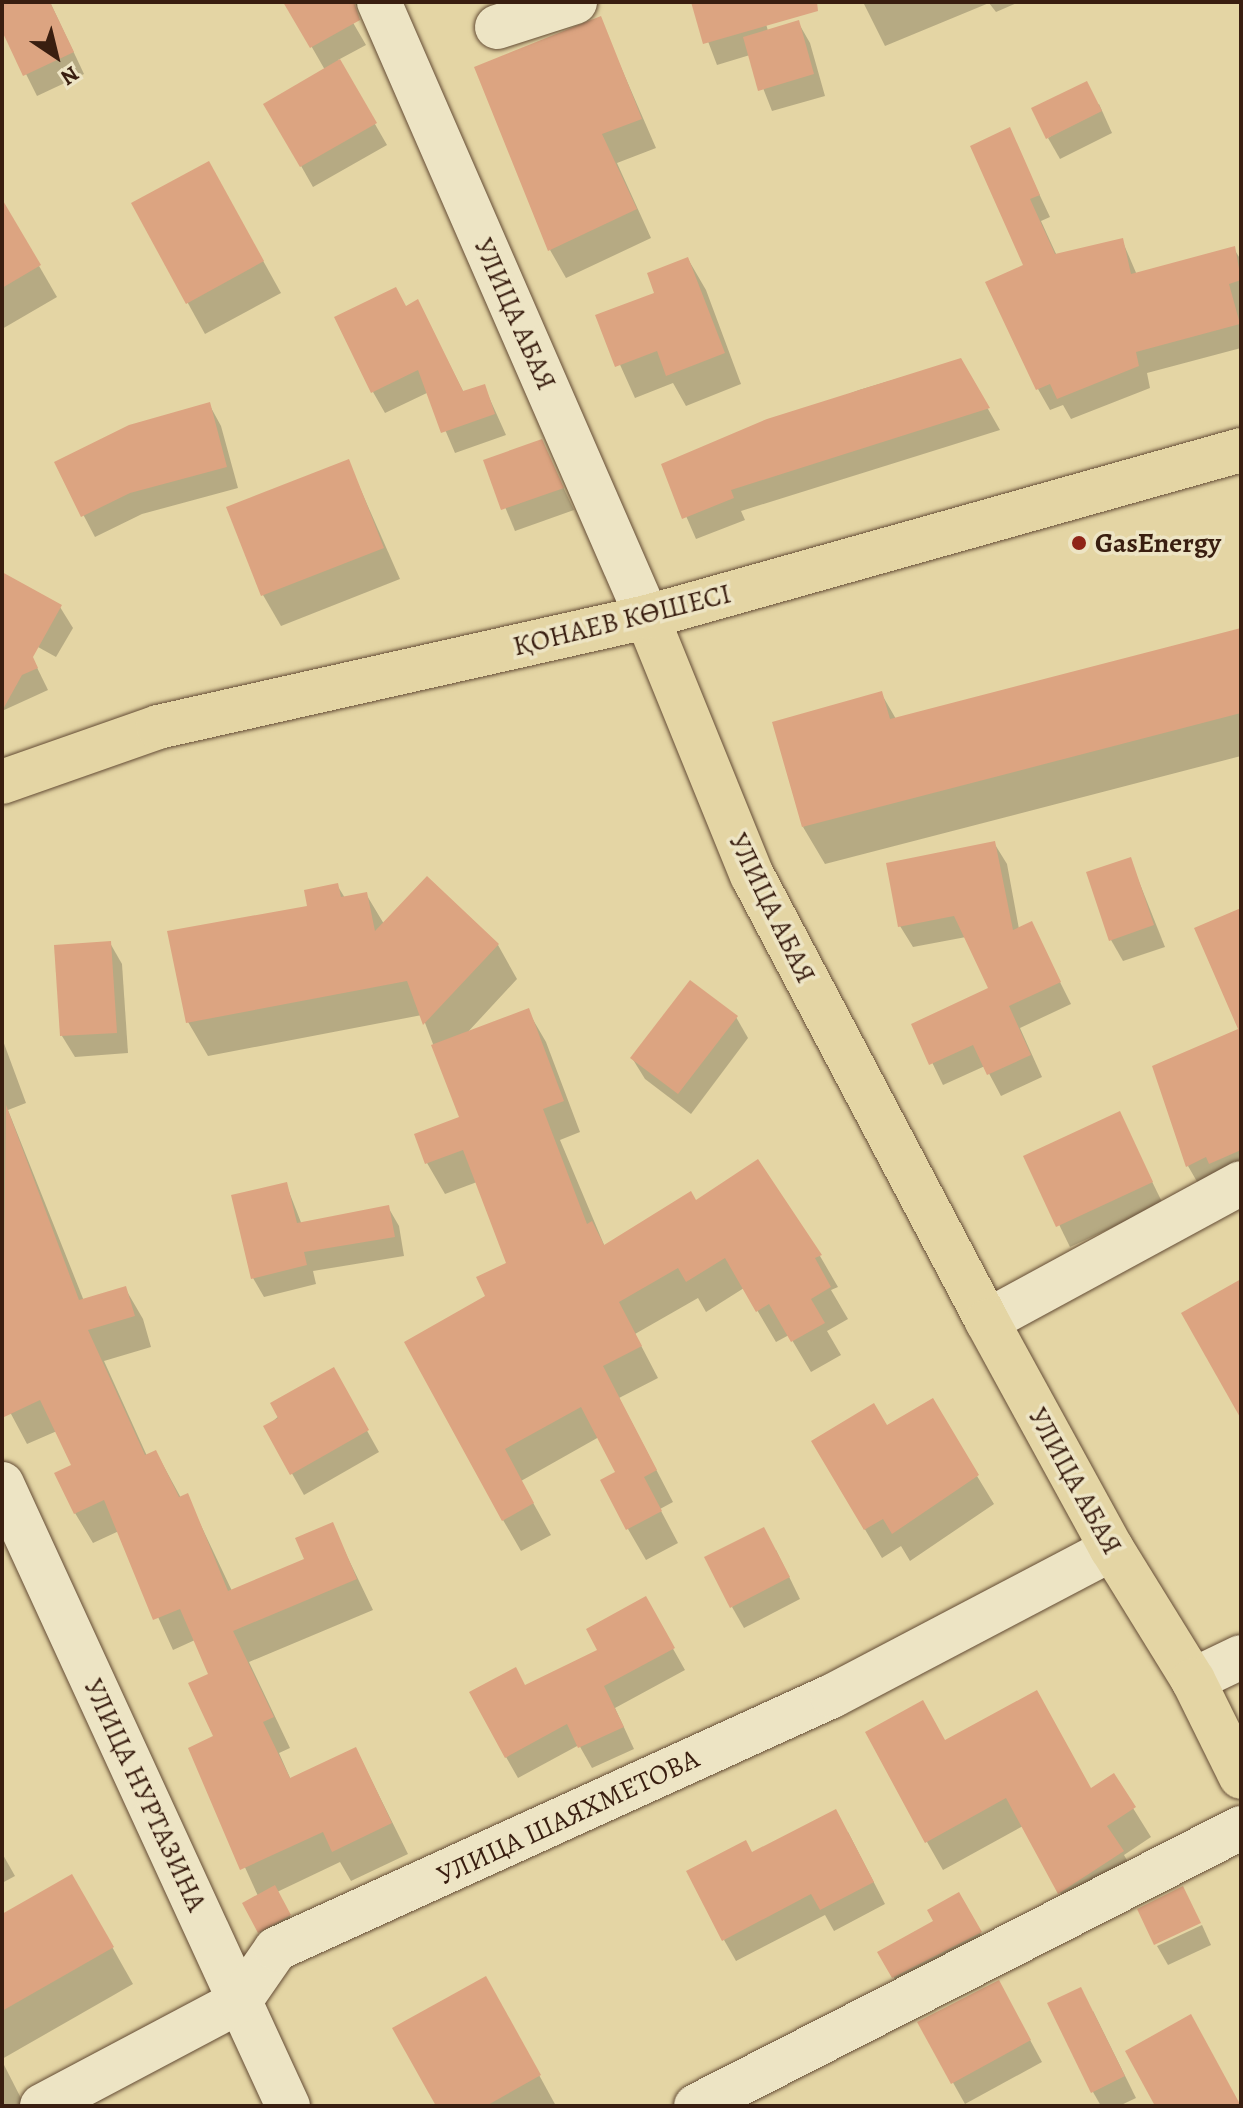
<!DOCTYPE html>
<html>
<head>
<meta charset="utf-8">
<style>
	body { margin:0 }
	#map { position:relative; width:1243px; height:2108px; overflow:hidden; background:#e4d5a4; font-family:Alegreya,serif }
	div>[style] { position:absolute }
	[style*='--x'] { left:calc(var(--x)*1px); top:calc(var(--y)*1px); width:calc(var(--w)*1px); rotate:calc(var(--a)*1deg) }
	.shadow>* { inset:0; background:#0003 }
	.building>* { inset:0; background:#dca481 }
	.roads { filter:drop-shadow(0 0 2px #644c35) drop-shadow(0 0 2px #644c35) }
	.minor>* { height:44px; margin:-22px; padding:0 22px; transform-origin:22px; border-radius:22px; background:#ede4c4 }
	.major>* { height:44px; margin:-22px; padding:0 22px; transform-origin:22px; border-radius:22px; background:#e4d5a4 }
	.dots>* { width:22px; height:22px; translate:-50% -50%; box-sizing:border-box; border:4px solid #ede4c4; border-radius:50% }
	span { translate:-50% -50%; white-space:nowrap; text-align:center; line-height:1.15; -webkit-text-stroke:7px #ede4c4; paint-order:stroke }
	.street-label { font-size:28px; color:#391e10 }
	.poi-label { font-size:28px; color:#391e10; font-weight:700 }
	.left { translate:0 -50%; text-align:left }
	.frame { position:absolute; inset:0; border:4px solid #391e10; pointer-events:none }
	.north { position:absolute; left:16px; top:16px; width:80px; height:80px; -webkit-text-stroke:6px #ede4c4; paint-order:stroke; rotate:145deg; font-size:22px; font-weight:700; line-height:32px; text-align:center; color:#391e10 }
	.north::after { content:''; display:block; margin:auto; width:28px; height:36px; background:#391e10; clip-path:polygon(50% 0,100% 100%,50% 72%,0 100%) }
</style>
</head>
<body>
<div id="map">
	<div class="shadow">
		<i style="clip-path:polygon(2px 2px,50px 2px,84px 74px,37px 96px,2px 26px)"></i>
		<i style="clip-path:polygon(286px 2px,341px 2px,366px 45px,338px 60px,387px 145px,313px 187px,266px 104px,325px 70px)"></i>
		<i style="clip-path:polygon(693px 2px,760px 2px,768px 31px,798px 22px,810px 43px,825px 96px,772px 111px,750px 55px,717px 65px)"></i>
		<i style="clip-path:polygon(863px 2px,1019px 2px,996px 12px,989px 3px,885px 46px)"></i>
		<i style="clip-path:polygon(600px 19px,656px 148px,617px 163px,651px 238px,566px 278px,550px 250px)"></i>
		<i style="clip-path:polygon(1099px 104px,1112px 133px,1060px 159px,1048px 138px)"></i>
		<i style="clip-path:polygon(1009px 130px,1050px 217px,1041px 221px,1057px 256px,1122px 240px,1137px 275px,1234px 249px,1241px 260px,1241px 348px,1147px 373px,1150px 388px,1071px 419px,1063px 405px,1050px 410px,1038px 389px)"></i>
		<i style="clip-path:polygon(226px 194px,281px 293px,205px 334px,133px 204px)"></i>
		<i style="clip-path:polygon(9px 214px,57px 297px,2px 329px,2px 218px)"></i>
		<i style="clip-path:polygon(688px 259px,706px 290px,741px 384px,686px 406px,673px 383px,635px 398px,598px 316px,657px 294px)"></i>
		<i style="clip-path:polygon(418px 302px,464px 393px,484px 386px,506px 435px,455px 453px,429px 392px,385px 413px,373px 392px,406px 308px)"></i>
		<i style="clip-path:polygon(960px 360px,1000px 430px,741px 511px,745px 520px,696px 539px,664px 465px,859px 390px)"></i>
		<i style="clip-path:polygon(209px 404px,221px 426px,238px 488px,142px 514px,95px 537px,56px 463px)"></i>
		<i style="clip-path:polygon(541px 441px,574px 510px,515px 531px,486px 461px)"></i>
		<i style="clip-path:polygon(348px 461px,400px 579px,281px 626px,263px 595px)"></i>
		<i style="clip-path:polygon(2px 575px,60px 607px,73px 628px,56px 657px,2px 627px)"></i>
		<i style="clip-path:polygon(1241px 630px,1241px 756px,825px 864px,803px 827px,881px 693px,896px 719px)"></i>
		<i style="clip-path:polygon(25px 643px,48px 690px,2px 711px,2px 653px)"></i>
		<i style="clip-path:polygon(994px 843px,1007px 864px,1019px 929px,1031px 924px,1071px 1004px,1020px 1028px,1042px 1077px,1001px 1096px,985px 1066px,943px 1085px,914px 1025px,991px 989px,966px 937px,913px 947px,900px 926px)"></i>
		<i style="clip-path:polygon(1130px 859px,1165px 947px,1123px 961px,1111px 940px)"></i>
		<i style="clip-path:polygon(337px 885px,345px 898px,366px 894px,384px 924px,498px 945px,517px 979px,466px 1034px,528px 1011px,546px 1042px,580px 1132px,560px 1140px,605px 1247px,695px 1203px,820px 1256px,838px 1287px,831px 1290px,848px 1319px,827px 1331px,841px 1355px,811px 1372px,789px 1335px,776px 1342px,744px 1288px,706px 1312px,698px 1298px,635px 1334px,658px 1378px,619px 1398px,673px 1502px,660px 1509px,678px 1543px,646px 1560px,628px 1529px,618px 1473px,599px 1437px,521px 1481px,551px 1535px,521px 1551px,503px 1520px,488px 1297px,508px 1264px,477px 1182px,445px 1194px,427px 1163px,461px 1118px,422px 1015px,208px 1056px,188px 1022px)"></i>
		<i style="clip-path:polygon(1241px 910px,1241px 1182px,1203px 1192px,1188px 1166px,1240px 1030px)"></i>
		<i style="clip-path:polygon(110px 943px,122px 964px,128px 1053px,75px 1057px,62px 1036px,56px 947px)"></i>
		<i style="clip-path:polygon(736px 1017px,748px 1038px,691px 1114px,645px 1079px,632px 1058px)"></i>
		<i style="clip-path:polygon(2px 1038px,26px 1103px,8px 1110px,84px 1301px,125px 1288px,143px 1319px,151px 1347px,104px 1361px,147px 1456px,156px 1452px,181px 1498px,187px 1496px,232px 1591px,307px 1560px,332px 1525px,373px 1610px,249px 1662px,290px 1748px,279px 1753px,291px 1780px,356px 1749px,408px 1854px,351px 1881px,340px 1862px,277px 1892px,295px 1926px,265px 1942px,245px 1904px,258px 1896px,191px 1749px,215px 1737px,210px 1675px,195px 1640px,173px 1650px,119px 1531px,93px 1543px,75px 1513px,73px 1466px,57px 1431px,27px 1444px,2px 1397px,2px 1367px,9px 1364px,2px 1342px)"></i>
		<i style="clip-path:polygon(1119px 1114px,1163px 1204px,1070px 1247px,1026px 1157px)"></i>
		<i style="clip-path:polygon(286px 1184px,302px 1225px,388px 1207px,399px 1226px,404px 1256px,313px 1271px,316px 1284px,264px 1297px,253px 1278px)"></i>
		<i style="clip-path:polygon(333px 1370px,379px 1452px,304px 1495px,266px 1427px)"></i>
		<i style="clip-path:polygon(813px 1442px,977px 1476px,994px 1504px,910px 1561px,901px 1546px,882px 1558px)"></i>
		<i style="clip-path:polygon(776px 1550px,800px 1599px,744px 1628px,732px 1607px)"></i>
		<i style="clip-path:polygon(645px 1599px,685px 1670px,615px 1708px,634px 1749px,592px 1768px,579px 1745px,518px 1778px,506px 1757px,525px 1687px,600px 1650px)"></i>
		<i style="clip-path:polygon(944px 1742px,1091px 1791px,1113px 1776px,1151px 1837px,1124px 1855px,1139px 1881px,1076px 1921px,1023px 1826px,943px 1870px,927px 1842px)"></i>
		<i style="clip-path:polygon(848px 1832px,885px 1904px,834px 1931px,825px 1915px,736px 1961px,724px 1940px,752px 1855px)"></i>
		<i style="clip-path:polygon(2px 1853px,15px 1876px,2px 1883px)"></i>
		<i style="clip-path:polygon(72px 1876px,133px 1984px,2px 2059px,2px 1916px)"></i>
		<i style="clip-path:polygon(958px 1894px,998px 1964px,911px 2008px,880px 1953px,936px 1921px)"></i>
		<i style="clip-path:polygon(1202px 1925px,1211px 1945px,1168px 1965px,1157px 1946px)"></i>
		<i style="clip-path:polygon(1010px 2003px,1042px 2062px,965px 2104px,919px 2022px)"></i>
		<i style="clip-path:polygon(503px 2009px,556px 2106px,438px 2106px)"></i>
		<i style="clip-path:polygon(1093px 2011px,1136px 2098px,1119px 2106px,1101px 2106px,1093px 2092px)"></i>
		<i style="clip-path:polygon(2px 2061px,25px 2106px,2px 2106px)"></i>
	</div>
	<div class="building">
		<i style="clip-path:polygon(2px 2px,50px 2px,74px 52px,23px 76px,2px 31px)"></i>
		<i style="clip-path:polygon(283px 2px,354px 2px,360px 20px,310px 48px)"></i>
		<i style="clip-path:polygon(691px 2px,817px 2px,818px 11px,703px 44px)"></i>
		<i style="clip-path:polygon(601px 16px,642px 119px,602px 134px,637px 209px,548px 251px,474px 67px)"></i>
		<i style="clip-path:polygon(799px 20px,814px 74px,758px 91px,743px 37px)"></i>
		<i style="clip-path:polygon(340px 59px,377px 123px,300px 167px,263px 104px)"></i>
		<i style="clip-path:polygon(1087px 81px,1102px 111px,1046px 139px,1031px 108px)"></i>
		<i style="clip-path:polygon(1010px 127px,1040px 195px,1030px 199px,1055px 254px,1123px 238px,1131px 274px,1235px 246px,1241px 280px,1229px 284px,1240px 324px,1136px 352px,1139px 366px,1057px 399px,1050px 384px,1036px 390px,985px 282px,1023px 265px,970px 146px)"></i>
		<i style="clip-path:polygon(209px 161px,264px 261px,186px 304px,131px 203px)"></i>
		<i style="clip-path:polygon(2px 199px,41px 265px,2px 288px)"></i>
		<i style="clip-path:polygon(688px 257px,725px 353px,666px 376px,657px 351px,615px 367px,595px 315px,654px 293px,647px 273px)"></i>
		<i style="clip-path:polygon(396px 287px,406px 306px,418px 299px,463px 391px,485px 384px,495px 414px,441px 433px,418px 370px,371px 393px,334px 317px)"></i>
		<i style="clip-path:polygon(961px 358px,990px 408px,731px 490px,734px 498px,682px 519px,661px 464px,767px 419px)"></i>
		<i style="clip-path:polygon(210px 402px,227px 467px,130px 493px,81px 517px,54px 462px,129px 425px)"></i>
		<i style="clip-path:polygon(542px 439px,564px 488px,501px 510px,483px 460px)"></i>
		<i style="clip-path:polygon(349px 459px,384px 548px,261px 596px,226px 507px)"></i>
		<i style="clip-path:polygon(2px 572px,62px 605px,33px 657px,38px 668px,22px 675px,2px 711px)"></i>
		<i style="clip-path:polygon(1241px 628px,1241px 713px,802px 827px,772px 722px,882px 691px,890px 719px)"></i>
		<i style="clip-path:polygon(995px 841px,1013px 930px,1032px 921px,1061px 982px,1009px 1006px,1031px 1055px,987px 1075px,973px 1045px,929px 1065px,911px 1024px,988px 988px,954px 916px,898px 927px,886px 863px)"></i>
		<i style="clip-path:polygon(1131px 857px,1154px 925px,1109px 941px,1086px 872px)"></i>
		<i style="clip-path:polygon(427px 876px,499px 944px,423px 1025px,407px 981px,186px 1023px,167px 931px,307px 906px,304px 890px,338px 883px,341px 897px,367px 892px,375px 931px)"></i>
		<i style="clip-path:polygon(1241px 908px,1241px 1150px,1209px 1164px,1206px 1157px,1186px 1167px,1152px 1066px,1238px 1029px,1194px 928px)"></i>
		<i style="clip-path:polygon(111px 941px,117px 1033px,60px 1036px,54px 945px)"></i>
		<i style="clip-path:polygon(690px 980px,738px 1016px,678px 1094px,630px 1058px)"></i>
		<i style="clip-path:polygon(529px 1008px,564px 1101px,543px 1109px,587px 1224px,592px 1221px,604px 1245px,691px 1191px,696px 1200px,758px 1159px,822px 1255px,815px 1258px,831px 1287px,811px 1299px,825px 1323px,791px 1342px,769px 1304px,756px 1312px,725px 1258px,686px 1282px,678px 1268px,619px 1302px,642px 1346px,603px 1366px,657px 1470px,644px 1477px,662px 1511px,626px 1530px,600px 1480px,615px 1472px,581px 1407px,505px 1449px,534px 1503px,502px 1521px,404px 1342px,485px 1296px,476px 1277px,506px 1263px,463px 1150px,425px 1164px,414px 1134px,459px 1117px,431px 1045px)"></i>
		<i style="clip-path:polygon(6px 1105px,79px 1300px,126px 1286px,135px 1316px,88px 1330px,145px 1455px,156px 1450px,179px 1497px,188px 1493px,228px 1591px,304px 1559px,295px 1538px,333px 1522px,357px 1579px,233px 1631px,274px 1717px,263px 1722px,290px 1778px,356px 1747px,392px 1823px,332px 1852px,323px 1832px,240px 1870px,188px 1748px,213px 1736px,188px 1683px,208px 1674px,180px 1609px,153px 1620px,104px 1500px,74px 1514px,54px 1473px,71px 1465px,40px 1400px,2px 1418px)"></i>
		<i style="clip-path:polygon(1120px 1111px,1153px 1182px,1056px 1227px,1023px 1156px)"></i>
		<i style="clip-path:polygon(287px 1182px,297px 1223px,389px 1205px,395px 1237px,304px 1252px,307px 1265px,251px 1279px,231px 1195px)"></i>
		<i style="clip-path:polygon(1241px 1279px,1241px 1419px,1181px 1313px)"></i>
		<i style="clip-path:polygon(334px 1367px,369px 1430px,290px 1475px,263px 1426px,278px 1418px,270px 1403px)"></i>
		<i style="clip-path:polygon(933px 1398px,979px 1475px,892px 1534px,883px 1519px,864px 1530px,811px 1441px,874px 1403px,887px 1425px)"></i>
		<i style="clip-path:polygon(764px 1527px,790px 1577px,730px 1608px,704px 1557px)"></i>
		<i style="clip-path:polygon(646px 1596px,675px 1648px,604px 1686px,624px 1727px,578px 1748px,567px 1724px,505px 1758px,469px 1692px,516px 1667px,525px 1685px,597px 1650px,586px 1629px)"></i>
		<i style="clip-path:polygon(1037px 1690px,1091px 1788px,1114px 1773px,1136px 1807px,1107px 1826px,1124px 1851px,1058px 1894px,1006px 1798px,925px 1843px,865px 1732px,923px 1700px,945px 1740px)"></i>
		<i style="clip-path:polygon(836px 1809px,874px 1882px,820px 1910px,811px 1894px,722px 1941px,686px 1871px,746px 1840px,752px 1852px)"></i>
		<i style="clip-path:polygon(72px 1874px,114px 1947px,2px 2011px,2px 1914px)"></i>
		<i style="clip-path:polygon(275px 1885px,291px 1915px,258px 1933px,242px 1903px)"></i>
		<i style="clip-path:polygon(1183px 1886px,1201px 1923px,1154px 1945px,1137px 1909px)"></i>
		<i style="clip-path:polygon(959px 1892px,982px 1932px,892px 1978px,877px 1952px,933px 1921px,927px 1910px)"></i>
		<i style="clip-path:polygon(486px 1976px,541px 2075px,486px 2106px,436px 2106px,392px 2028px)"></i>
		<i style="clip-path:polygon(999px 1980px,1031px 2040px,951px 2084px,917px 2022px)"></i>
		<i style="clip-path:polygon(1081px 1987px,1125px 2076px,1091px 2093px,1047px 2003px)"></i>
		<i style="clip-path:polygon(1191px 2014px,1241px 2106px,1155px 2106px,1125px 2051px)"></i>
	</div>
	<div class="roads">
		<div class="minor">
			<i style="--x:379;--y:2;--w:671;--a:66.45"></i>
			<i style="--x:497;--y:27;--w:82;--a:-17.8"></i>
			<i style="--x:987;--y:1321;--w:289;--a:-28.5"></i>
			<i style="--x:2;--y:1484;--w:685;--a:65.31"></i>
			<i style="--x:1193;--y:1680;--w:53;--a:-25.6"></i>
			<i style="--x:42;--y:2106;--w:224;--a:-27.9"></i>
			<i style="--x:240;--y:2001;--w:63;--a:-55.3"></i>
			<i style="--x:276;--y:1949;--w:611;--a:-24.47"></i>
			<i style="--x:832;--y:1696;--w:316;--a:-27.7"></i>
			<i style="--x:696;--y:2106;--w:612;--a:-27.03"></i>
		</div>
		<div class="major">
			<i style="--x:647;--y:617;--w:279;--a:67.9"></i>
			<i style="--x:752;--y:875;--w:504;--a:62.21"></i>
			<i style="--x:987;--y:1321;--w:260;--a:61.3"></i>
			<i style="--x:1112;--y:1549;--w:154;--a:58.3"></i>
			<i style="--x:1193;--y:1680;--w:108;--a:63.7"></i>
			<i style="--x:2;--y:782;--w:165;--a:-19.4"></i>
			<i style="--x:158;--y:727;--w:501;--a:-12.68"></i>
			<i style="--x:647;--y:617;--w:617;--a:-15.7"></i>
		</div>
	</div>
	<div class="dots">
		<i style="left:1079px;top:543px;background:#8f2418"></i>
	</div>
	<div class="street-label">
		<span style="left:515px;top:314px;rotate:66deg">УЛИЦА АБАЯ</span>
		<span style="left:622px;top:620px;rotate:-14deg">ҚОНАЕВ КӨШЕСІ</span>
		<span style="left:772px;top:908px;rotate:64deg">УЛИЦА АБАЯ</span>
		<span style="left:1075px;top:1481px;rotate:61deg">УЛИЦА АБАЯ</span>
		<span style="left:145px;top:1795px;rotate:65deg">УЛИЦА НУРТАЗИНА</span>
		<span style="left:568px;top:1817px;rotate:-25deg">УЛИЦА ШАЯХМЕТОВА</span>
	</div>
	<div class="poi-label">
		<span class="left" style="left:1095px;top:543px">GasEnergy</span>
	</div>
	<div class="frame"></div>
	<div class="north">N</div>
</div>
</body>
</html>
